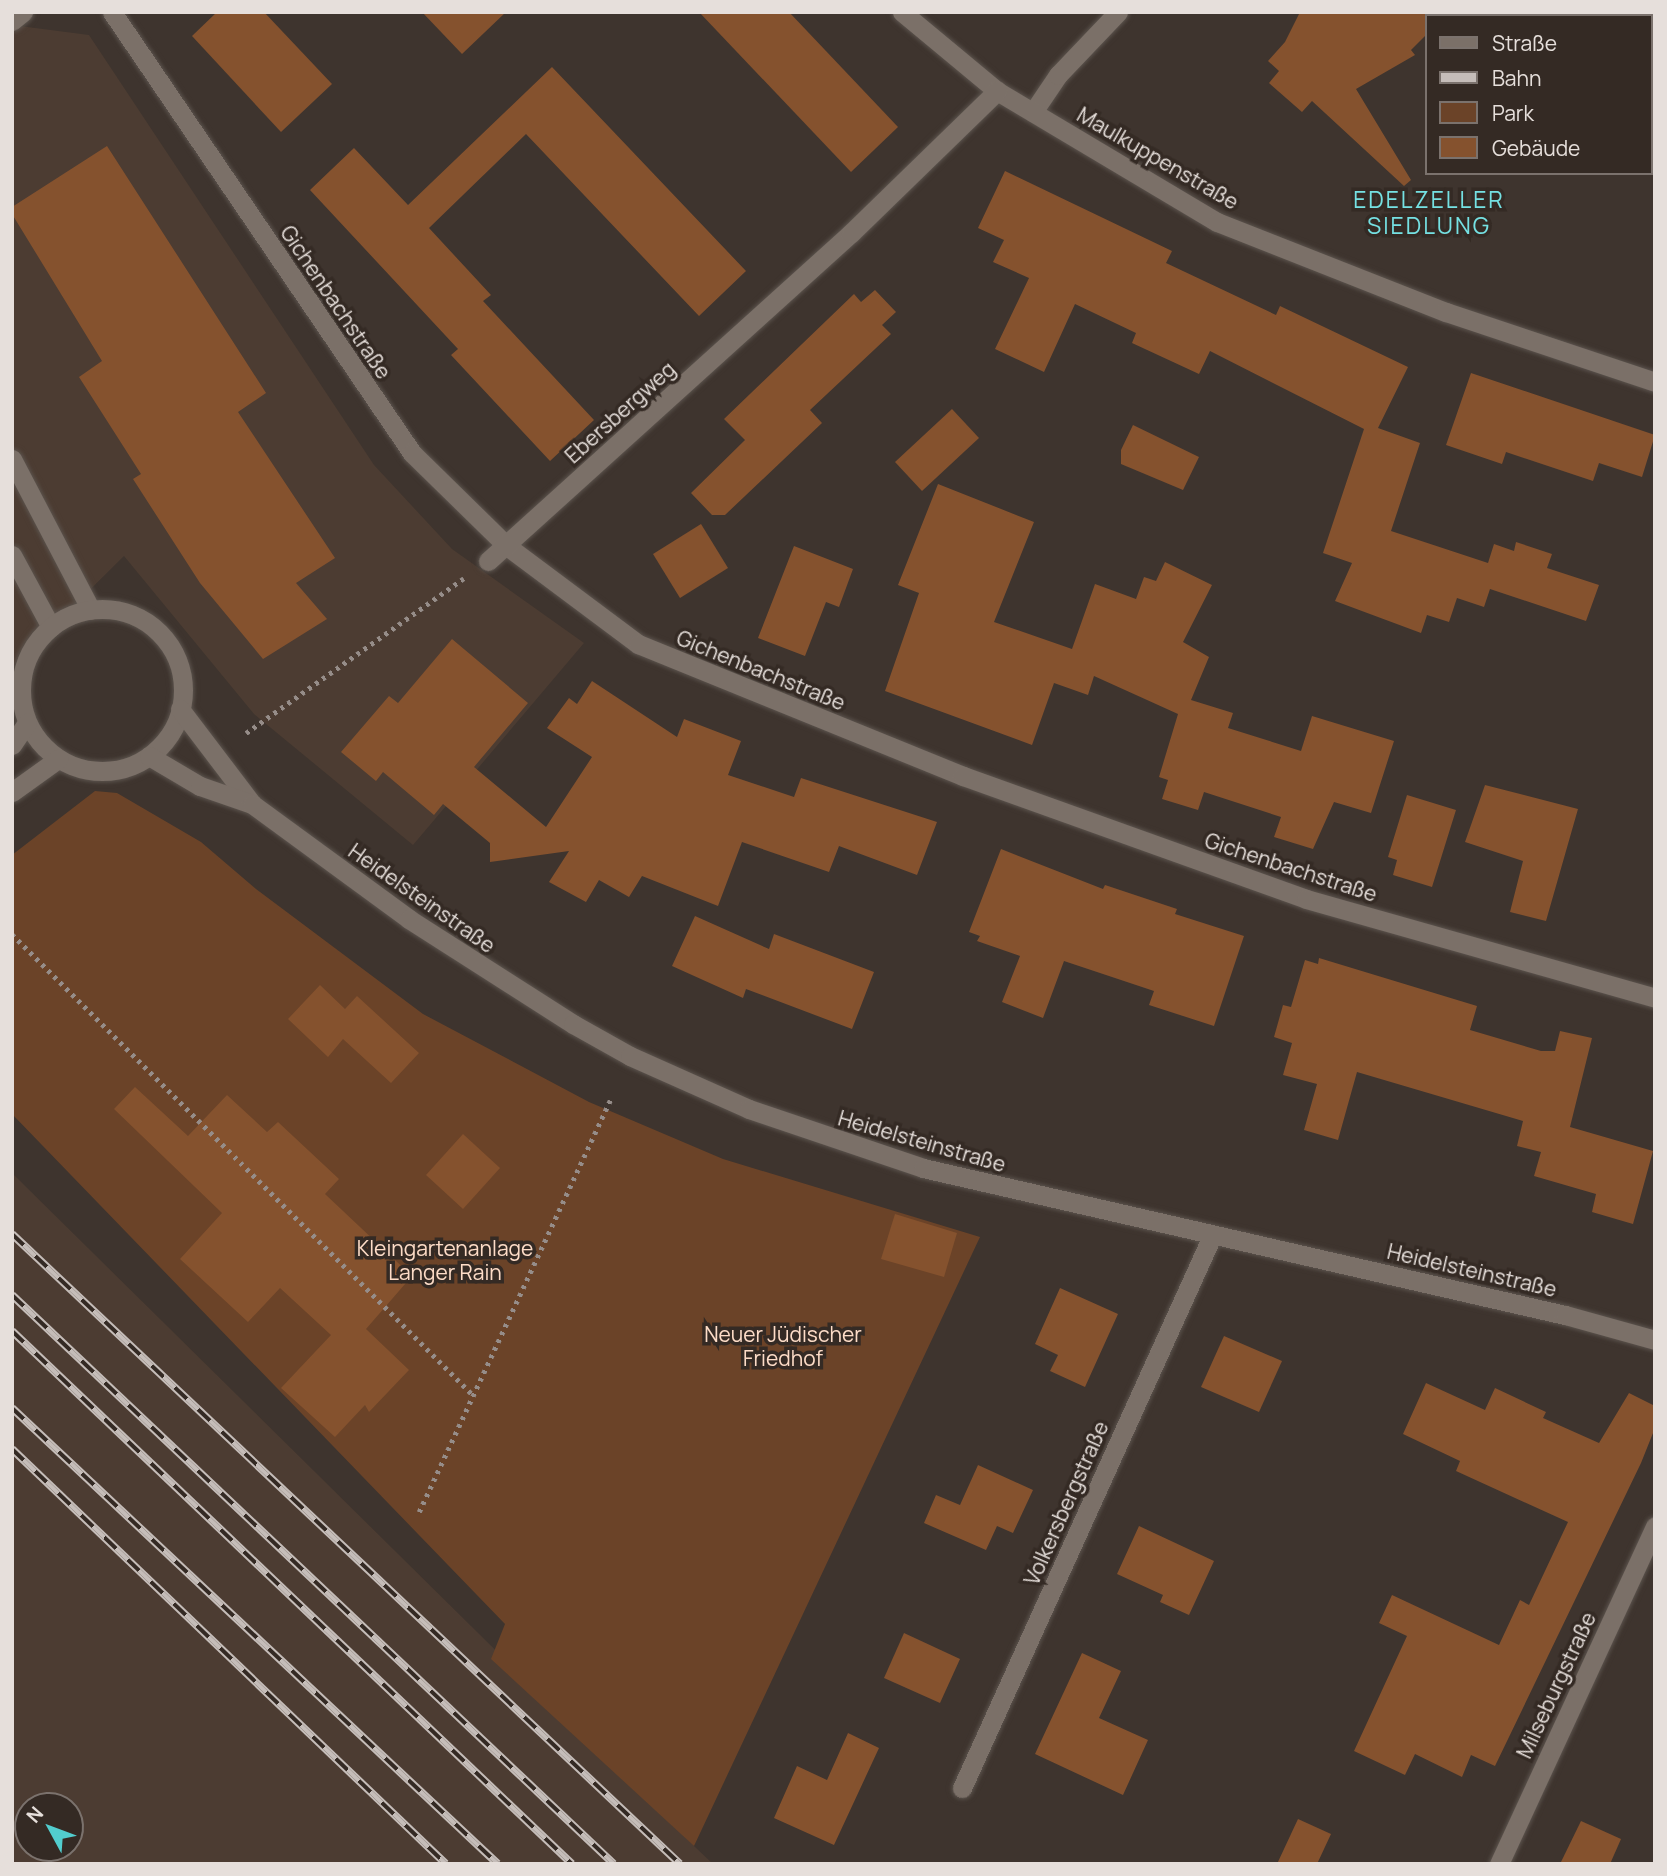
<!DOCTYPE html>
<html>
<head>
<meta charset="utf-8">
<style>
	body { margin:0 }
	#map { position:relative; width:1667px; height:1876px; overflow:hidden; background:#3e342e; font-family:Manrope,sans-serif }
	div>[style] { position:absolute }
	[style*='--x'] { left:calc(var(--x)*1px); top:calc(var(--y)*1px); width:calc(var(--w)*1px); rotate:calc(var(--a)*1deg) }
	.built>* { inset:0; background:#4c3c32 }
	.green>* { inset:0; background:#6b4328 }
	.building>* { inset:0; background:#85522e }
	.path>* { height:4.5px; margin-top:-2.25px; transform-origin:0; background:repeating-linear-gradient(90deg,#968d89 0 3.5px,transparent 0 8.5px) }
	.roads { filter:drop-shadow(0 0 2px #5b534d) drop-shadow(0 0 2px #5b534d) }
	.service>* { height:19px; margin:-9.5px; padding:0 9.5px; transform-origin:9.5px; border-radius:9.5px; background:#7b7068 }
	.minor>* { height:19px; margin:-9.5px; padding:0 9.5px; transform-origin:9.5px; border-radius:9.5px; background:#7b7068 }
	.tertiary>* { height:19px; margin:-9.5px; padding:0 9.5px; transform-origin:9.5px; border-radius:9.5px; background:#7b7068 }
	.secondary>* { height:19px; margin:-9.5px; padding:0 9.5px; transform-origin:9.5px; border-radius:9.5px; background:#7b7068 }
	.secondary>.ring { margin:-9.5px; padding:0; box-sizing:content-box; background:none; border:19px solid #7b7068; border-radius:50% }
	.rail>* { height:8px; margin-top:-4px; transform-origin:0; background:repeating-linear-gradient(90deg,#342a24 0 16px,#c5bdb9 0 32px); box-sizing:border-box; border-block:2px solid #c5bdb9 }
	span { translate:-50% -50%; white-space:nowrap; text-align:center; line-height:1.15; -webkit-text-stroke:7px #342a24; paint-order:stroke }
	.street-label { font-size:21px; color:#e6dfdb }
	.park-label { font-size:21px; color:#fddcc7 }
	.neighbourhood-label { font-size:23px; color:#75e1e3; letter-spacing:2px }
	.frame { position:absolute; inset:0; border:14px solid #e6dfdb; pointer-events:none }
	.legend { position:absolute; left:1425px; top:14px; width:228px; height:161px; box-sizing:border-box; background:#342a24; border:2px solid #7b726d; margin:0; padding:9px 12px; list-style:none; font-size:21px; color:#e6dfdb }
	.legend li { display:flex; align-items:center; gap:14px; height:35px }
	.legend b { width:35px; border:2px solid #7b726d }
	.north { position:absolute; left:14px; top:1792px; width:70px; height:70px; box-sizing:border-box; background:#342a24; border:2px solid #7b726d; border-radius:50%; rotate:311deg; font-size:19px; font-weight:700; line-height:28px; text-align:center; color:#e6dfdb }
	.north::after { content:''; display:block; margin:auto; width:24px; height:32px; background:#52cdce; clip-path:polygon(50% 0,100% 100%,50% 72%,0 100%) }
</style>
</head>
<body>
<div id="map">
	<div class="built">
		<i style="clip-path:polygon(12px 25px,89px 35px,374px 465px,452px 549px,584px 643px,413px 845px,254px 714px,124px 556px,12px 667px)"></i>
		<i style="clip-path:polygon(evenodd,12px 1173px,694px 1846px,713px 1864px,12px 1864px,12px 1173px,28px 1806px,70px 1806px,70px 1848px,28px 1848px,28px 1806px)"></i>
	</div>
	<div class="green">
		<i style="clip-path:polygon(95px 791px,117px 793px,201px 842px,256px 889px,423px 1014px,589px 1102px,723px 1159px,980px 1237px,694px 1846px,491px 1659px,505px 1624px,12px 1114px,12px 855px)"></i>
	</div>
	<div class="building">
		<i style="clip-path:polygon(217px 12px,264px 12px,332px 84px,281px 132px,192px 36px)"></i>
		<i style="clip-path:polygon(422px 12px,506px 12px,462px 54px)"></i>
		<i style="clip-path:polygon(699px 12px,789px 12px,898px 127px,851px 172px)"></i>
		<i style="clip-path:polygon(1300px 12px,1448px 12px,1427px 16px,1427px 34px,1411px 50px,1415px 55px,1356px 89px,1411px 180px,1404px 186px,1312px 101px,1302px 112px,1269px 83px,1279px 71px,1268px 61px,1285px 42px)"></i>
		<i style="clip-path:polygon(552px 67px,746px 271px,699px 316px,526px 134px,429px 228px,491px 295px,483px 301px,594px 420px,550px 461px,451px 355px,458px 349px,310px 190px,354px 148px,408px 205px)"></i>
		<i style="clip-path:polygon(107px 146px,266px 393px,238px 412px,335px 558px,296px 583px,327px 619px,263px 659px,200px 583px,133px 479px,141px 474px,79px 377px,102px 361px,12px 214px,12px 207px)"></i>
		<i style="clip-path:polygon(1005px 171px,1172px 251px,1166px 263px,1276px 315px,1280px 306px,1408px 367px,1378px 428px,1420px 443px,1391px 531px,1488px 563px,1494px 544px,1514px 551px,1516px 542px,1552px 554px,1547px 568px,1599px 585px,1586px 621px,1490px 589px,1484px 607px,1457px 598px,1449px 622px,1427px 615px,1421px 633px,1335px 601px,1352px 563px,1323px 553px,1364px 429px,1210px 351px,1199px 374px,1132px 343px,1136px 333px,1075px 304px,1044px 372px,995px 349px,1029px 278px,993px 262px,1004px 240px,978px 228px)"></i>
		<i style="clip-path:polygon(875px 290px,896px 312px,882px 325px,891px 334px,810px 410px,822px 423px,725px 515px,712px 515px,691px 493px,745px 440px,724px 419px,854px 294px,861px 302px)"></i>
		<i style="clip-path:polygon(1471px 373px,1655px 435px,1642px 477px,1599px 463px,1593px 481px,1506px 452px,1502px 464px,1446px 445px)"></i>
		<i style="clip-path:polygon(952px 409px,979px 438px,922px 491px,895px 462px)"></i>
		<i style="clip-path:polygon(1133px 425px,1199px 457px,1183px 490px,1121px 464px,1121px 450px)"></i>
		<i style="clip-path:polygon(938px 484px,1034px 522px,994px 622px,1072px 649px,1095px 584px,1136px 599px,1144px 577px,1156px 581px,1165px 562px,1212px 585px,1183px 642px,1209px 657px,1191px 700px,1233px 713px,1228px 728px,1301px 751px,1312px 716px,1394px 741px,1371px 813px,1334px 802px,1313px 849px,1274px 837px,1281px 817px,1204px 792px,1198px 810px,1162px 799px,1168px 780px,1159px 777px,1178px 714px,1094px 676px,1088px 695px,1054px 683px,1032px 745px,885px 691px,919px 593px,898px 585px)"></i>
		<i style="clip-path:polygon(701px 524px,728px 568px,680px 598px,653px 554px)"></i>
		<i style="clip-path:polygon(794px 546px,853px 569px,839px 607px,826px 602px,805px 656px,758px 638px)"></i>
		<i style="clip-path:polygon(452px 639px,528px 703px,474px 767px,546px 827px,592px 757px,547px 728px,569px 698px,577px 704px,592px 681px,677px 737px,684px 719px,741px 741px,728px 775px,794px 797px,801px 778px,937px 822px,917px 875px,839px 846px,829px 872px,742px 842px,718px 906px,642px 876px,629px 897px,599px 880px,586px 902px,549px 882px,569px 851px,490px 862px,490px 843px,443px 804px,434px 815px,383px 772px,376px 781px,341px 752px,389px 696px,398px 703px)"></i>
		<i style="clip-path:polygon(1485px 785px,1578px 809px,1546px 921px,1510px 912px,1523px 861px,1465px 842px)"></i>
		<i style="clip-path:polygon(1407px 795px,1456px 810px,1432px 887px,1393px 875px,1397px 860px,1388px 857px)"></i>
		<i style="clip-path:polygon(1001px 849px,1103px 889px,1105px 885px,1177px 909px,1175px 914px,1244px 936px,1214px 1026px,1149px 1005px,1154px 991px,1064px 961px,1043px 1018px,1002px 1002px,1020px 956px,977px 941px,980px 936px,969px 932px)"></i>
		<i style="clip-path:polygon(695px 916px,769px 949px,774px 934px,874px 972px,852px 1029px,746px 989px,743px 998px,672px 966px)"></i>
		<i style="clip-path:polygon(1319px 958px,1477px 1006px,1470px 1030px,1541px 1051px,1555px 1051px,1560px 1031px,1592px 1038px,1570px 1127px,1653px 1151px,1633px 1224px,1592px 1212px,1596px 1194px,1534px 1176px,1541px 1152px,1517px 1146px,1523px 1121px,1357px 1072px,1338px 1140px,1304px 1130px,1317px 1084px,1283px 1075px,1292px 1043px,1274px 1037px,1283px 1005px,1291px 1007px,1305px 960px,1318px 964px)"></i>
		<i style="clip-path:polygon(320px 985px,345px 1009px,357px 996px,419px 1053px,391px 1083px,343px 1039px,328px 1057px,288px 1019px)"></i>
		<i style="clip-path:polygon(135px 1087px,188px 1136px,227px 1095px,267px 1132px,278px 1122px,339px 1179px,325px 1194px,412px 1276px,366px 1329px,409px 1370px,369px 1412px,365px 1405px,335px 1437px,281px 1388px,331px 1335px,280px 1288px,248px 1322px,180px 1259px,222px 1213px,114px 1109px)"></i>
		<i style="clip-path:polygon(463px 1134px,500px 1168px,463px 1209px,426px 1175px)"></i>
		<i style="clip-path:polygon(895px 1214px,957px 1233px,944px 1277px,881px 1259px)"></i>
		<i style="clip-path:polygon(1060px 1288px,1118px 1314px,1085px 1387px,1050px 1371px,1058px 1355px,1035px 1344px)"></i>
		<i style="clip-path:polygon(1224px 1336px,1282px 1361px,1259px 1412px,1201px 1387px)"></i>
		<i style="clip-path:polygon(1426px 1383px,1485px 1410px,1495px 1388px,1546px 1412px,1543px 1418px,1599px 1443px,1629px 1393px,1655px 1406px,1655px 1428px,1641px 1463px,1495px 1766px,1471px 1755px,1462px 1777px,1415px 1754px,1405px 1775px,1354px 1751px,1407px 1636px,1379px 1623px,1392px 1595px,1499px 1645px,1520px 1600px,1529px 1605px,1568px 1522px,1456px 1471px,1460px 1461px,1403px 1434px)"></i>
		<i style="clip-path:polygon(978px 1465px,1033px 1490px,1013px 1533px,997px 1526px,986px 1550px,924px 1523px,936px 1495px,960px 1505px)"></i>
		<i style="clip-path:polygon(1139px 1526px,1214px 1561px,1189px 1615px,1160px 1602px,1163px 1595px,1117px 1574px)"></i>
		<i style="clip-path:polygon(904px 1633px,960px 1659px,940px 1703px,884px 1678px)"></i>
		<i style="clip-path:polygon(1082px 1653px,1121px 1671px,1099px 1718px,1148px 1740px,1123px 1795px,1035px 1754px)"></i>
		<i style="clip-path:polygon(848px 1733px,879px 1748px,834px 1845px,774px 1818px,797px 1766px,827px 1780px)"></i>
		<i style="clip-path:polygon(1298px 1819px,1331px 1834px,1317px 1864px,1277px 1864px)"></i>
		<i style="clip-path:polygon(1581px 1821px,1621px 1839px,1610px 1864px,1560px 1864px)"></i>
	</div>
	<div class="path">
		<i style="--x:246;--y:733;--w:267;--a:-35.4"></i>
		<i style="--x:12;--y:934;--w:652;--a:45"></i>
		<i style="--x:419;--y:1512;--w:454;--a:-65.1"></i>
	</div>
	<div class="roads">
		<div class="service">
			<i style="--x:1033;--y:112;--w:45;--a:-56"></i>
			<i style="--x:1058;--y:75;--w:87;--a:-46.4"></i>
		</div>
		<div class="minor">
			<i style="--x:112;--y:12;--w:533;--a:55.77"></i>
			<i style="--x:412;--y:453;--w:133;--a:44.4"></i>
			<i style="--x:507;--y:546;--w:164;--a:36.8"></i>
			<i style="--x:638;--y:644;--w:351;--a:22.1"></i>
			<i style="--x:963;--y:776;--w:364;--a:19.7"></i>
			<i style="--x:1306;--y:899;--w:363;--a:15.8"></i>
			<i style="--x:902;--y:12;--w:124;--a:39.7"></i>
			<i style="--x:997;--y:91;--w:256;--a:30.8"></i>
			<i style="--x:1217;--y:222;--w:246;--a:21.5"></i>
			<i style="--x:1446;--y:312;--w:220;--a:18.5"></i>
			<i style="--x:488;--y:561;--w:489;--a:-42.1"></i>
			<i style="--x:851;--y:233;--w:204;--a:-44.2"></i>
			<i style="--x:962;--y:1788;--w:606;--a:-65.63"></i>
			<i style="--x:1499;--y:1864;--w:372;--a:-65.2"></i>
		</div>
		<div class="tertiary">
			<i style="--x:12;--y:21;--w:14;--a:-39"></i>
		</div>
		<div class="secondary">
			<i style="--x:12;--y:459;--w:170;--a:62.4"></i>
			<i style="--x:12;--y:555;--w:82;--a:61.6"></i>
			<i class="ring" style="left:21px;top:609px;width:143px;height:143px"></i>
			<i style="--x:180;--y:709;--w:119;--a:52.8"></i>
			<i style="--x:12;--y:745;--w:27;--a:-56"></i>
			<i style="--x:149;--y:756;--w:59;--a:30.5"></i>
			<i style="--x:200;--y:786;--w:55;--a:19.1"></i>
			<i style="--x:252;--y:804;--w:195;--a:36.2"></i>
			<i style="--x:409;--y:919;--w:195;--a:32.6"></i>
			<i style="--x:573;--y:1024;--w:65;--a:29.3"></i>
			<i style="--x:630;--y:1056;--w:130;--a:24"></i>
			<i style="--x:749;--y:1109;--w:184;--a:18.7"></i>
			<i style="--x:923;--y:1168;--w:659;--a:12.9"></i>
			<i style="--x:1565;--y:1315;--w:93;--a:15.5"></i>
			<i style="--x:12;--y:792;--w:57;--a:-35.7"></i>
		</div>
	</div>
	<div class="rail">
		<i style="--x:12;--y:1234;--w:918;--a:43.32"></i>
		<i style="--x:12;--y:1295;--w:828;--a:43.39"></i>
		<i style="--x:12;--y:1331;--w:773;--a:43.58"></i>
		<i style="--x:12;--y:1408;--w:666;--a:43.18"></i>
		<i style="--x:12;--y:1449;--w:600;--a:43.72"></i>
	</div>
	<div class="street-label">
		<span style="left:1158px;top:158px;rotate:30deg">Maulkuppenstraße</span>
		<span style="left:336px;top:302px;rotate:56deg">Gichenbachstraße</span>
		<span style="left:620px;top:412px;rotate:-42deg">Ebersbergweg</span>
		<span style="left:761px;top:670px;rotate:22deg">Gichenbachstraße</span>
		<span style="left:1291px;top:867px;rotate:18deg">Gichenbachstraße</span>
		<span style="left:422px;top:898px;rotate:35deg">Heidelsteinstraße</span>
		<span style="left:922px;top:1141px;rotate:16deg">Heidelsteinstraße</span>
		<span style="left:1472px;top:1270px;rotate:13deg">Heidelsteinstraße</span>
		<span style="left:1066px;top:1503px;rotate:-66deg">Volkersbergstraße</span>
		<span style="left:1556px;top:1685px;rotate:-65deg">Milseburgstraße</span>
	</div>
	<div class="park-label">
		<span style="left:445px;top:1260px">Kleingartenanlage<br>Langer Rain</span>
		<span style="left:783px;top:1346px">Neuer Jüdischer<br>Friedhof</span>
	</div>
	<div class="neighbourhood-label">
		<span style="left:1429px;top:212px">EDELZELLER<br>SIEDLUNG</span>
	</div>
	<div class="frame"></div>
	<ul class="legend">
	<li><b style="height:9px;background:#7b7068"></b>Straße</li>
	<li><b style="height:9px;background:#c5bdb9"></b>Bahn</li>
	<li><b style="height:19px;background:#6b4328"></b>Park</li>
	<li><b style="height:19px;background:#85522e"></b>Gebäude</li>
	</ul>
	<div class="north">N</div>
</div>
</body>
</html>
